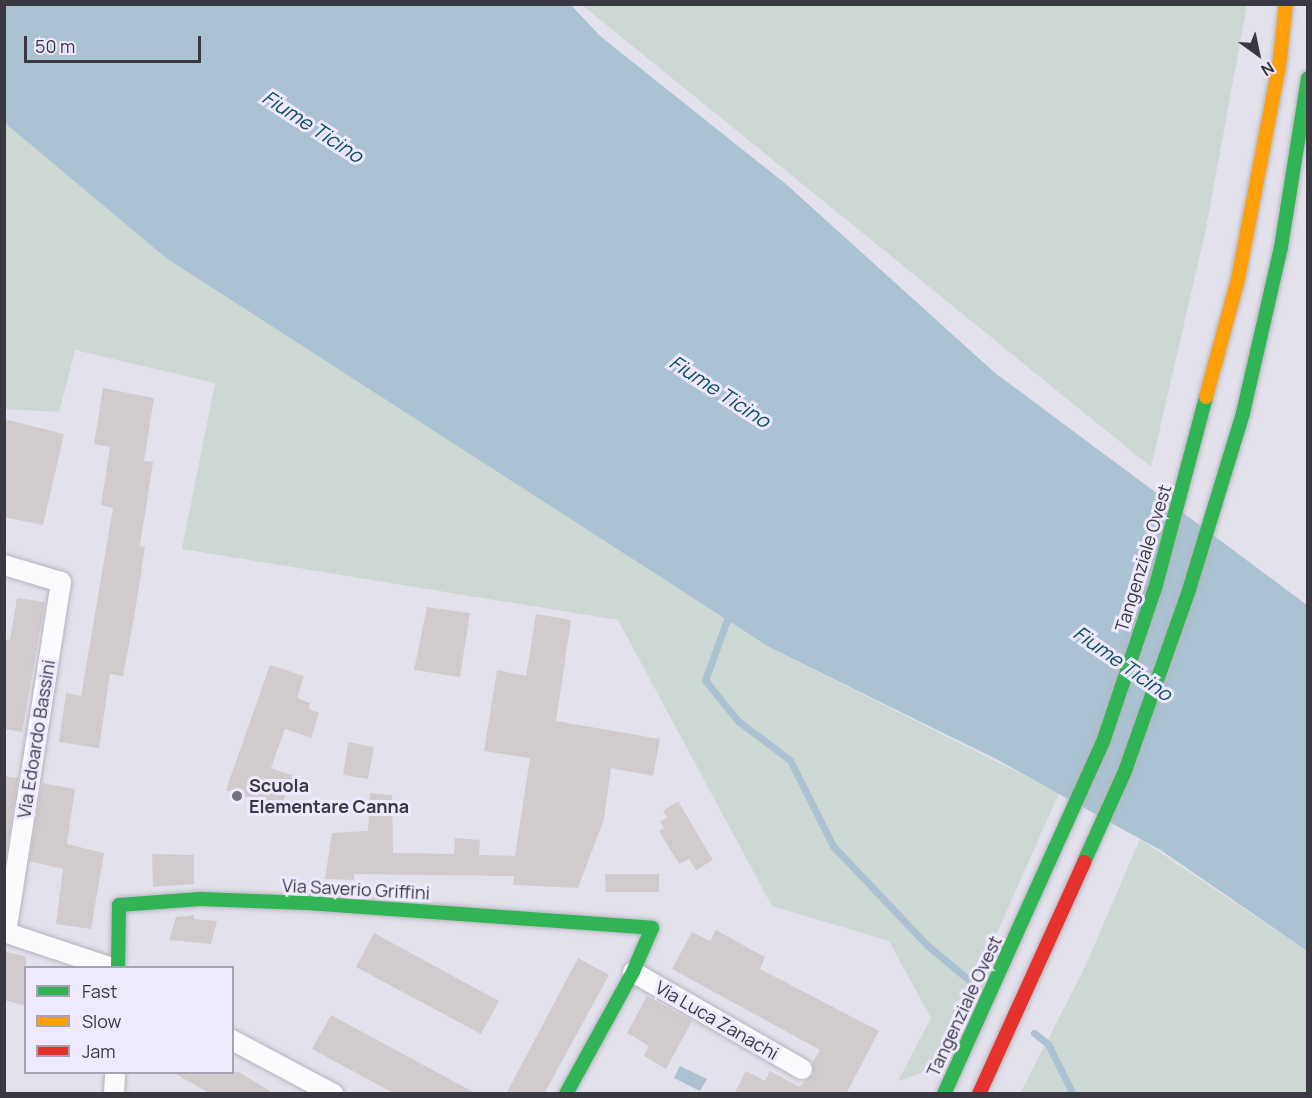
<!DOCTYPE html>
<html>
<head>
<meta charset="utf-8">
<style>
	body { margin:0 }
	#map { position:relative; width:1312px; height:1098px; overflow:hidden; background:#e3e1ec; font-family:Manrope,sans-serif }
	div>[style] { position:absolute }
	[style*='--x'] { left:calc(var(--x)*1px); top:calc(var(--y)*1px); width:calc(var(--w)*1px); rotate:calc(var(--a)*1deg) }
	.green>* { inset:0; background:#cdd7d3 }
	.water>* { inset:0; background:#aac2d1 }
	.stream>* { height:7px; margin:-3.5px; padding:0 3.5px; transform-origin:3.5px; border-radius:3.5px; background:#aac2d1 }
	.building>* { inset:0; background:#d2cbce }
	.roads { filter:drop-shadow(0 0 2px #b6b4bd) drop-shadow(0 0 2px #b6b4bd) }
	.street>* { height:20px; margin:-10px; padding:0 10px; transform-origin:10px; border-radius:10px; background:#fbfafc }
	.fast>* { height:14px; margin:-7px; padding:0 7px; transform-origin:7px; border-radius:7px; background:#30b455 }
	.slow>* { height:14px; margin:-7px; padding:0 7px; transform-origin:7px; border-radius:7px; background:#ff9f0a }
	.jam>* { height:14px; margin:-7px; padding:0 7px; transform-origin:7px; border-radius:7px; background:#e5322d }
	.dots>* { width:16px; height:16px; translate:-50% -50%; box-sizing:border-box; border:3px solid #eee9fe; border-radius:50% }
	span { translate:-50% -50%; white-space:nowrap; text-align:center; line-height:1.15; -webkit-text-stroke:6px #eee9fe; paint-order:stroke }
	.street-label { font-size:18px; color:#3a3840 }
	.poi-label { font-size:18px; color:#3a3840; font-weight:700 }
	.left { translate:0 -50%; text-align:left }
	.water-label { font-size:20px; color:#0b4f68; font-style:italic }
	.frame { position:absolute; inset:0; border:6px solid #3a3840; pointer-events:none }
	.legend { position:absolute; left:24px; top:966px; width:210px; height:108px; box-sizing:border-box; background:#eee9fe; border:2px solid #a6a2b2; margin:0; padding:8px 10px; list-style:none; font-size:18px; color:#3a3840 }
	.legend li { display:flex; align-items:center; gap:12px; height:30px }
	.legend b { width:30px; border:2px solid #a6a2b2 }
	.north { position:absolute; left:1228px; top:24px; width:60px; height:60px; -webkit-text-stroke:4px #eee9fe; paint-order:stroke; rotate:147deg; font-size:16px; font-weight:700; line-height:24px; text-align:center; color:#3a3840 }
	.north::after { content:''; display:block; margin:auto; width:21px; height:27px; background:#3a3840; clip-path:polygon(50% 0,100% 100%,50% 72%,0 100%) }
	.scale { position:absolute; left:24px; top:36px; width:177px; height:27px; box-sizing:border-box; border:3px solid #3a3840; border-top:0; padding-left:8px; font-size:18px; line-height:21px; white-space:nowrap; color:#3a3840; -webkit-text-stroke:4px #eee9fe; paint-order:stroke }
</style>
</head>
<body>
<div id="map">
	<div class="green">
		<i style="clip-path:polygon(582px 5px,1247px 5px,1205px 233px,1151px 467px)"></i>
		<i style="clip-path:polygon(5px 123px,166px 258px,769px 647px,1059px 793px,950px 1039px,930px 1070px,898px 1081px,931px 1018px,889px 941px,772px 906px,618px 620px,182px 549px,215px 383px,75px 350px,59px 412px,5px 409px)"></i>
		<i style="clip-path:polygon(1140px 839px,1307px 951px,1307px 1093px,1020px 1094px,1085px 967px)"></i>
	</div>
	<div class="water">
		<i style="clip-path:polygon(4px 5px,571px 5px,600px 36px,787px 185px,995px 373px,1307px 605px,1307px 951px,1162px 851px,998px 760px,769px 647px,166px 258px,5px 123px)"></i>
		<i style="clip-path:polygon(680px 1066px,707px 1079px,700px 1091px,674px 1078px)"></i>
	</div>
	<div class="stream">
		<i style="--x:727;--y:620;--w:64;--a:110.1"></i>
		<i style="--x:705;--y:680;--w:53;--a:51.2"></i>
		<i style="--x:738;--y:721;--w:65;--a:36.9"></i>
		<i style="--x:790;--y:760;--w:96;--a:63.4"></i>
		<i style="--x:833;--y:846;--w:137;--a:46.5"></i>
		<i style="--x:927;--y:945;--w:65;--a:40"></i>
		<i style="--x:1034;--y:1033;--w:18;--a:38"></i>
		<i style="--x:1048;--y:1044;--w:56;--a:63.4"></i>
	</div>
	<div class="building">
		<i style="clip-path:polygon(103px 388px,154px 398px,144px 461px,153px 462px,140px 546px,145px 547px,134px 618px,123px 676px,110px 674px,99px 748px,59px 742px,66px 693px,81px 696px,113px 508px,101px 505px,110px 447px,94px 444px)"></i>
		<i style="clip-path:polygon(4px 419px,64px 434px,43px 525px,4px 517px)"></i>
		<i style="clip-path:polygon(17px 598px,45px 602px,22px 732px,4px 729px,4px 639px,10px 640px)"></i>
		<i style="clip-path:polygon(427px 607px,470px 613px,460px 677px,414px 670px)"></i>
		<i style="clip-path:polygon(536px 614px,571px 620px,556px 721px,660px 739px,653px 776px,611px 768px,604px 819px,578px 888px,513px 885px,514px 876px,354px 874px,354px 880px,325px 879px,332px 833px,368px 831px,370px 793px,392px 795px,393px 853px,454px 854px,455px 838px,480px 840px,479px 855px,515px 856px,530px 758px,484px 751px,497px 670px,526px 676px)"></i>
		<i style="clip-path:polygon(270px 665px,304px 676px,297px 698px,310px 703px,309px 709px,319px 713px,311px 738px,285px 729px,271px 768px,297px 777px,292px 794px,286px 792px,281px 810px,226px 790px)"></i>
		<i style="clip-path:polygon(348px 742px,374px 747px,368px 779px,343px 775px)"></i>
		<i style="clip-path:polygon(4px 776px,18px 778px,6px 856px,4px 856px)"></i>
		<i style="clip-path:polygon(42px 783px,75px 789px,67px 844px,104px 853px,91px 929px,56px 924px,63px 869px,29px 861px)"></i>
		<i style="clip-path:polygon(678px 801px,713px 860px,696px 870px,689px 859px,679px 864px,659px 831px,664px 828px,660px 822px,667px 818px,663px 811px)"></i>
		<i style="clip-path:polygon(152px 854px,194px 855px,194px 884px,153px 887px)"></i>
		<i style="clip-path:polygon(605px 874px,659px 874px,659px 892px,606px 892px)"></i>
		<i style="clip-path:polygon(194px 915px,194px 919px,217px 921px,211px 944px,169px 940px,176px 917px)"></i>
		<i style="clip-path:polygon(716px 930px,765px 957px,760px 969px,879px 1031px,846px 1094px,734px 1094px,746px 1071px,765px 1081px,770px 1071px,799px 1087px,813px 1074px,812px 1063px,820px 1050px,672px 969px,692px 932px,710px 941px)"></i>
		<i style="clip-path:polygon(374px 933px,499px 1001px,481px 1034px,356px 967px)"></i>
		<i style="clip-path:polygon(4px 951px,26px 957px,26px 1006px,4px 1000px)"></i>
		<i style="clip-path:polygon(578px 958px,609px 975px,544px 1094px,506px 1094px)"></i>
		<i style="clip-path:polygon(647px 996px,692px 1021px,666px 1069px,644px 1056px,649px 1046px,627px 1033px)"></i>
		<i style="clip-path:polygon(331px 1015px,477px 1094px,395px 1094px,312px 1049px)"></i>
		<i style="clip-path:polygon(172px 1072px,239px 1072px,275px 1094px,211px 1094px)"></i>
	</div>
	<div class="roads">
		<div class="street">
			<i style="--x:4;--y:565;--w:59;--a:16.6"></i>
			<i style="--x:61;--y:582;--w:354;--a:98.9"></i>
			<i style="--x:4;--y:932;--w:114;--a:18.4"></i>
			<i style="--x:633;--y:972;--w:195;--a:29.9"></i>
			<i style="--x:232;--y:1040;--w:115;--a:28.1"></i>
			<i style="--x:114;--y:1094;--w:22;--a:-87"></i>
		</div>
		<div class="fast">
			<i style="--x:1084;--y:862;--w:100;--a:-65.7"></i>
			<i style="--x:1125;--y:771;--w:192;--a:-70.5"></i>
			<i style="--x:1189;--y:590;--w:185;--a:-73"></i>
			<i style="--x:1243;--y:413;--w:170;--a:-77.1"></i>
			<i style="--x:1281;--y:247;--w:171;--a:-80.9"></i>
			<i style="--x:118;--y:968;--w:63;--a:-89.1"></i>
			<i style="--x:119;--y:905;--w:81;--a:-4.2"></i>
			<i style="--x:200;--y:899;--w:107;--a:2.1"></i>
			<i style="--x:307;--y:903;--w:346;--a:4.1"></i>
			<i style="--x:652;--y:928;--w:48;--a:113.4"></i>
			<i style="--x:633;--y:972;--w:139;--a:118.8"></i>
			<i style="--x:944;--y:1094;--w:389;--a:-65.7"></i>
			<i style="--x:1104;--y:739;--w:163;--a:-71.3"></i>
			<i style="--x:1156;--y:585;--w:195;--a:-75.1"></i>
		</div>
		<div class="slow">
			<i style="--x:1206;--y:397;--w:122;--a:-74.8"></i>
			<i style="--x:1238;--y:279;--w:216;--a:-79.1"></i>
			<i style="--x:1279;--y:67;--w:63;--a:-83.7"></i>
		</div>
		<div class="jam">
			<i style="--x:979;--y:1094;--w:255;--a:-65.6"></i>
		</div>
	</div>
	<div class="dots">
		<i style="left:237px;top:796px;background:#75737c"></i>
	</div>
	<div class="street-label">
		<span style="left:1143px;top:558px;rotate:-73deg">Tangenziale Ovest</span>
		<span style="left:36px;top:739px;rotate:-81deg">Via Edoardo Bassini</span>
		<span style="left:356px;top:889px;rotate:3deg">Via Saverio Griffini</span>
		<span style="left:964px;top:1006px;rotate:-65deg">Tangenziale Ovest</span>
		<span style="left:717px;top:1020px;rotate:30deg">Via Luca Zanachi</span>
	</div>
	<div class="poi-label">
		<span class="left" style="left:249px;top:796px">Scuola<br>Elementare Canna</span>
	</div>
	<div class="water-label">
		<span style="left:313px;top:126px;rotate:33deg">Fiume Ticino</span>
		<span style="left:720px;top:391px;rotate:33deg">Fiume Ticino</span>
		<span style="left:1123px;top:663px;rotate:35deg">Fiume Ticino</span>
	</div>
	<div class="frame"></div>
	<ul class="legend">
	<li><b style="height:8px;background:#30b455"></b>Fast</li>
	<li><b style="height:8px;background:#ff9f0a"></b>Slow</li>
	<li><b style="height:8px;background:#e5322d"></b>Jam</li>
	</ul>
	<div class="north">N</div>
	<div class="scale">50 m</div>
</div>
</body>
</html>
